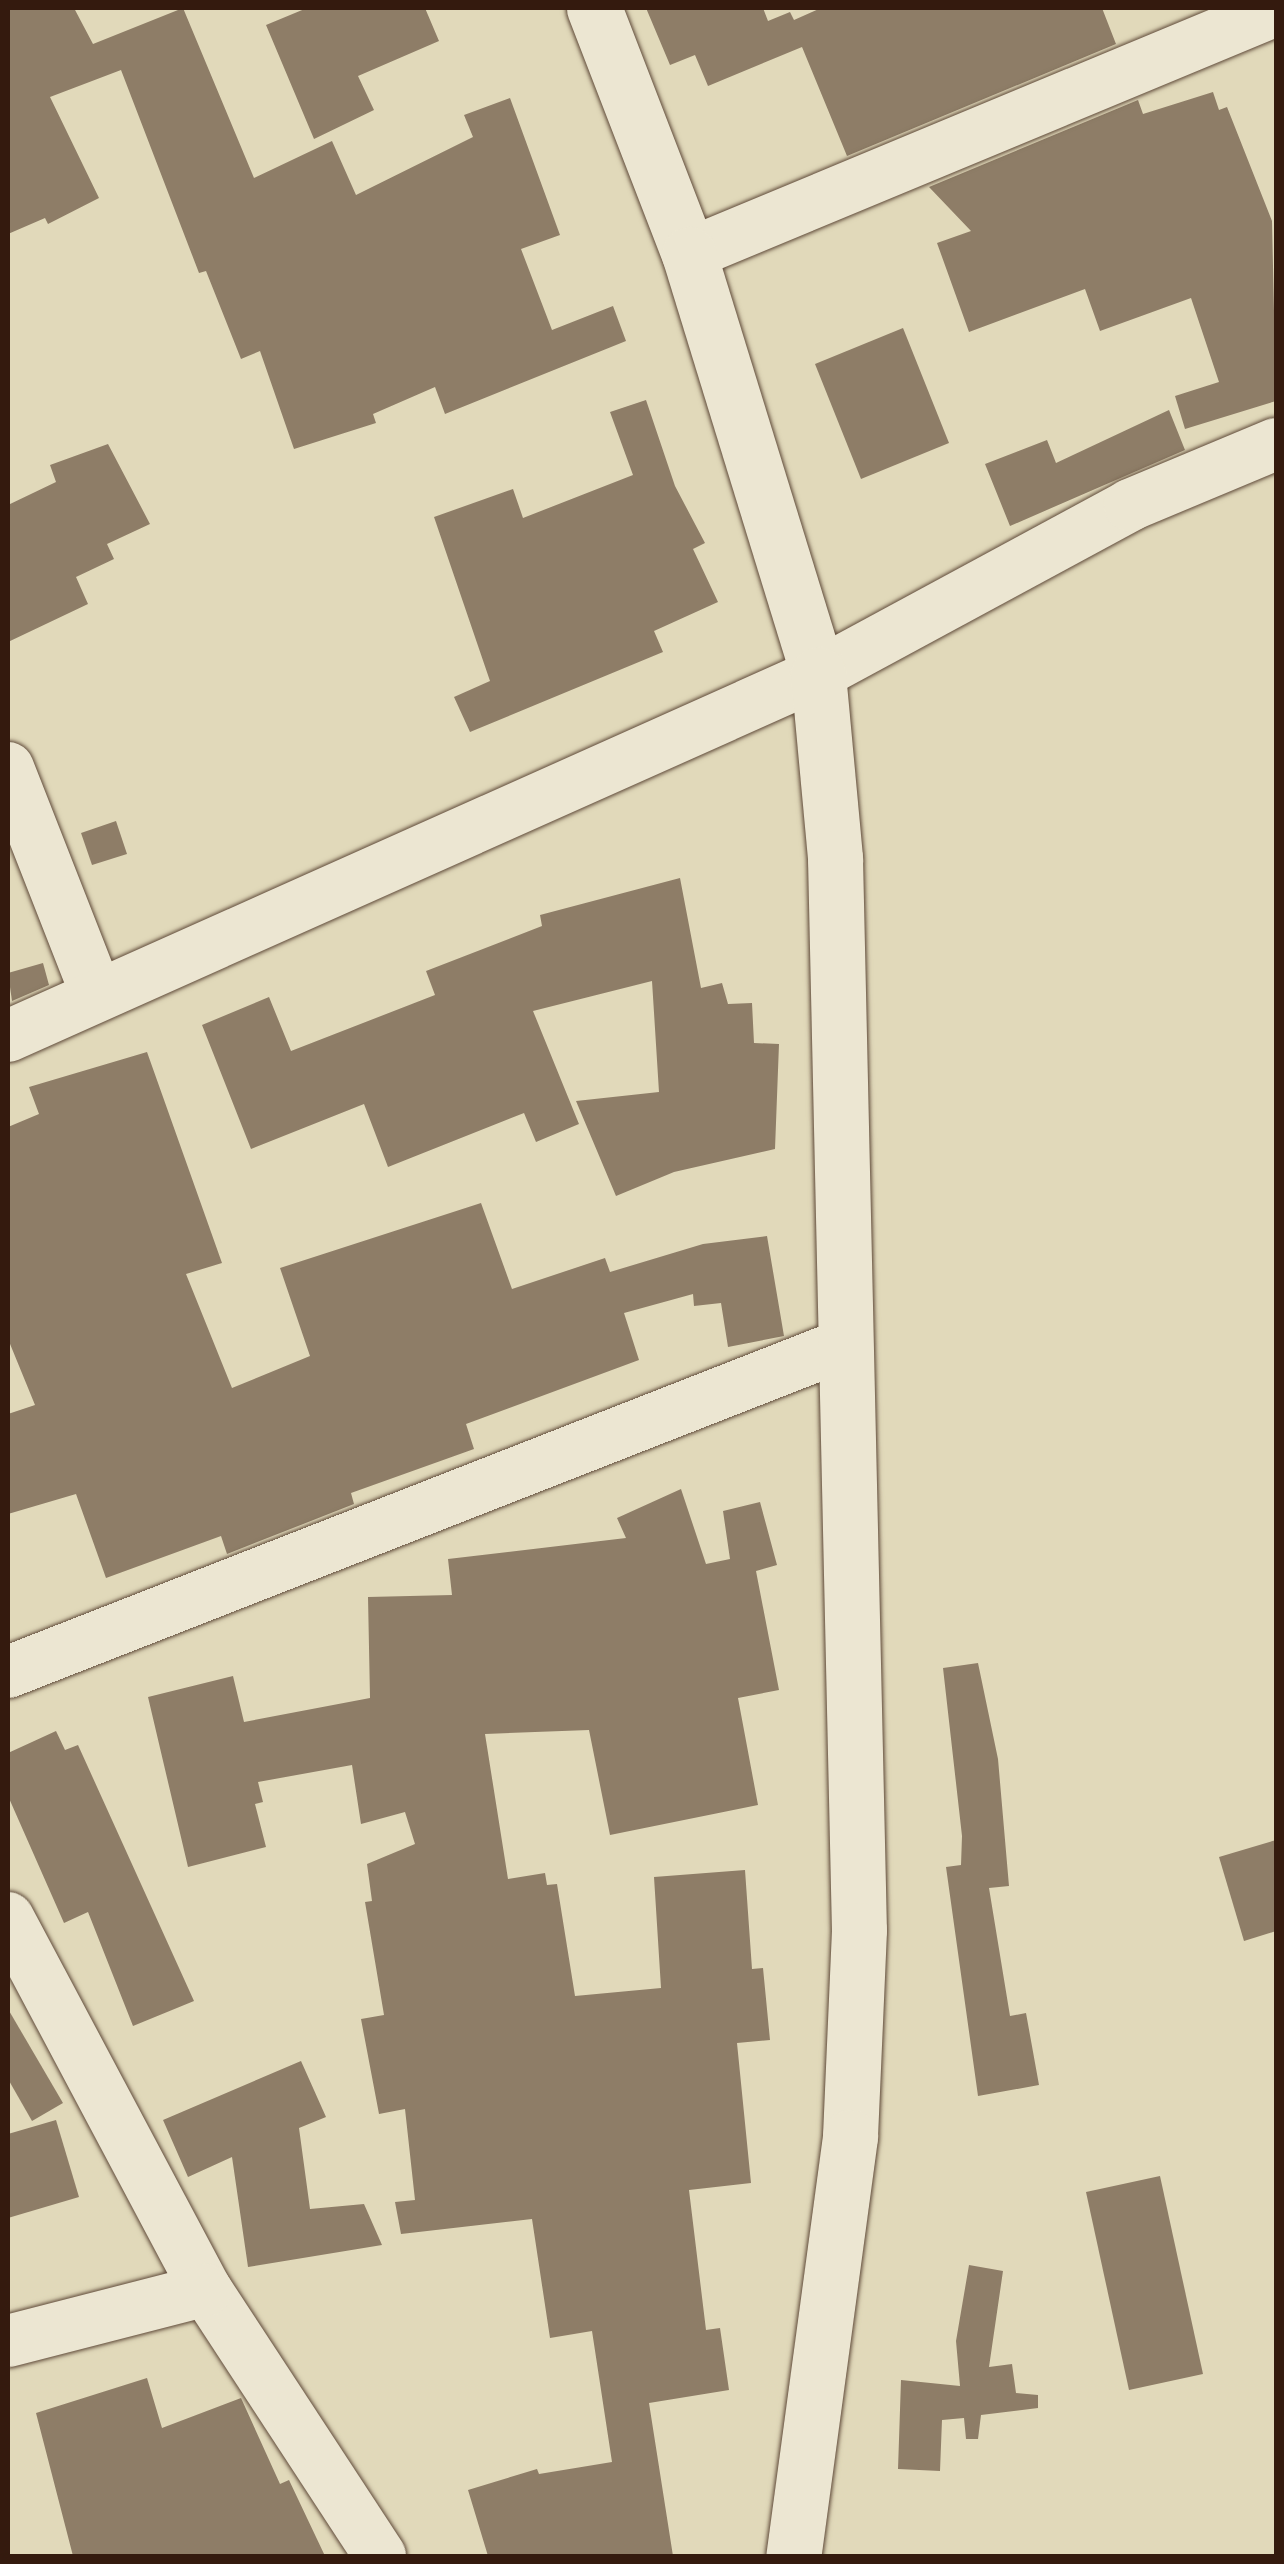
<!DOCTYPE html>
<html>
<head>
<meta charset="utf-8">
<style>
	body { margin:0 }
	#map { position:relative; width:1284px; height:2564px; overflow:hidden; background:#e1d9ba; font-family:"IM FELL Great Primer",serif }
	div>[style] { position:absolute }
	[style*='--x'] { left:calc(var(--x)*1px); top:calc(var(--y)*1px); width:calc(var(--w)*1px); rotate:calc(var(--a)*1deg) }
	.building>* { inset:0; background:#8e7d67 }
	.roads { filter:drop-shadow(0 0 2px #5f4a39) drop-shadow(0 0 2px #5f4a39) }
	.street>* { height:52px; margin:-26px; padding:0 26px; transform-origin:26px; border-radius:26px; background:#ece6d2 }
	.secondary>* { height:55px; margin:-27.5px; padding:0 27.5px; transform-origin:27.5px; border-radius:27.5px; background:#ece6d2 }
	span { translate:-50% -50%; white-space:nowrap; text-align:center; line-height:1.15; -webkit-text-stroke:9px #ece6d2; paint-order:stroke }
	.frame { position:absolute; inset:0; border:10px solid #341a0e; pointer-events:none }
</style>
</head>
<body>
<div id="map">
	<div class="building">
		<i style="clip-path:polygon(8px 8px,74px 8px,93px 44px,183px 8px,254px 178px,332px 141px,356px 195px,473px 137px,464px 115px,510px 98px,560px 235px,521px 249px,552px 330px,613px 306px,626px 341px,445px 414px,435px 387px,373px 414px,376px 423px,294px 449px,260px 351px,241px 359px,206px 271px,199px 273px,121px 70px,50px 97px,99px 198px,48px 224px,45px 218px,8px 234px)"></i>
		<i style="clip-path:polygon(307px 8px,425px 8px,439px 41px,358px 76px,374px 110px,314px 139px,266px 25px)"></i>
		<i style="clip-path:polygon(646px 8px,763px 8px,768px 21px,790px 12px,794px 20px,821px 8px,1102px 8px,1116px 44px,847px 156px,802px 47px,708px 86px,695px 55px,670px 65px)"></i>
		<i style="clip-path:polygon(1213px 92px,1219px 110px,1227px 107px,1272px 221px,1276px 401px,1185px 429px,1175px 396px,1219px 382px,1191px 298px,1100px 331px,1085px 289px,969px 332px,937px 243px,971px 231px,929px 187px,1138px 100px,1143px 114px)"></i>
		<i style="clip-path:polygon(903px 328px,949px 443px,861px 479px,815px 364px)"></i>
		<i style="clip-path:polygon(646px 400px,675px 486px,705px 543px,693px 549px,718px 602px,654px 631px,663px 652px,470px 732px,454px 697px,490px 681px,434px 517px,513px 489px,523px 518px,633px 475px,610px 412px)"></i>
		<i style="clip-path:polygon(1169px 410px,1185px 450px,1010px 526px,985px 464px,1047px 440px,1056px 463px)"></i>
		<i style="clip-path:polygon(108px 444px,150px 524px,107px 544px,114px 559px,76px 577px,88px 604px,8px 642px,8px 505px,56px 482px,50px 465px)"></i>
		<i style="clip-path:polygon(116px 821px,127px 854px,92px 865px,81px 833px)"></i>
		<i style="clip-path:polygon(680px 878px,701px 988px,722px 983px,728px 1004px,752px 1003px,754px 1043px,779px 1044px,775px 1149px,674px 1172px,616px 1196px,576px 1101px,659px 1092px,652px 981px,533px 1011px,579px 1124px,536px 1142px,524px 1113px,388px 1167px,364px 1104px,251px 1149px,202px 1025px,269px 997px,291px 1051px,435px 995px,426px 971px,542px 926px,540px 915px)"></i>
		<i style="clip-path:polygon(43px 963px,49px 985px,12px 1001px,8px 973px)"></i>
		<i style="clip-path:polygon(147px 1052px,222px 1263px,186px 1274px,232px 1388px,310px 1356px,280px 1268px,481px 1203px,512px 1289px,605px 1258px,610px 1272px,703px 1244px,767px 1236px,784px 1336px,728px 1347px,721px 1303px,694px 1306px,693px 1294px,624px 1313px,639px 1360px,466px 1424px,474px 1449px,351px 1493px,354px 1504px,227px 1554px,221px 1536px,106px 1578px,76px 1494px,8px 1514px,8px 1414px,35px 1405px,8px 1339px,8px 1127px,39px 1114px,29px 1087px)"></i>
		<i style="clip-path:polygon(681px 1489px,706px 1564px,730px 1559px,723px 1511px,760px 1502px,777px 1565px,756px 1571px,779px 1690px,738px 1698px,758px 1805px,610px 1835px,589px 1730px,485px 1734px,508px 1879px,545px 1873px,547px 1885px,557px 1884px,575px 1996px,661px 1988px,654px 1877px,745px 1870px,752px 1969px,763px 1968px,770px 2040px,737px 2043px,751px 2183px,689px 2190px,706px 2330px,720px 2328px,729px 2390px,649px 2403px,673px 2556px,488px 2556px,468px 2490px,537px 2469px,539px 2474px,612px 2462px,592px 2331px,550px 2338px,532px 2219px,401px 2234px,395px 2202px,415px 2200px,405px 2109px,379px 2114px,361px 2019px,384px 2015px,365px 1902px,372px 1901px,367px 1864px,415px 1844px,405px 1812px,361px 1824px,352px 1765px,258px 1782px,263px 1802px,255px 1804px,266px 1847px,188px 1867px,148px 1697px,233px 1676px,244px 1722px,370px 1698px,368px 1597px,452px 1595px,448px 1559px,626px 1538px,617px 1518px)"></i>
		<i style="clip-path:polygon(978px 1663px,998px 1759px,1009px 1886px,989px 1888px,1010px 2016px,1026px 2013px,1039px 2085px,978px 2096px,946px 1867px,961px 1865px,962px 1836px,943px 1668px)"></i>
		<i style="clip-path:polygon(56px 1731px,65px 1750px,78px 1745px,194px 2001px,133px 2026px,88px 1912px,64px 1923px,8px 1796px,8px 1753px)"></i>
		<i style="clip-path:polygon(1276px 1840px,1276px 1931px,1244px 1941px,1219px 1857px)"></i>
		<i style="clip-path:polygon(8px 2009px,63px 2103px,32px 2121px,8px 2079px)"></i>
		<i style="clip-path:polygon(301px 2061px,326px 2117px,299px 2128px,310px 2209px,364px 2204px,382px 2245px,248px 2267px,232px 2157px,188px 2177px,163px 2120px)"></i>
		<i style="clip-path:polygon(56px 2120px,79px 2197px,8px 2218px,8px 2134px)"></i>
		<i style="clip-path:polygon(1160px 2176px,1203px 2374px,1129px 2390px,1086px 2192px)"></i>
		<i style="clip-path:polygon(969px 2265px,1003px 2271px,989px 2367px,1012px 2364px,1016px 2393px,1038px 2395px,1038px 2408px,981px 2415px,978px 2439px,966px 2439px,964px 2418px,942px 2420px,940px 2471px,898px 2469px,901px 2380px,960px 2386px,956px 2341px)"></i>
		<i style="clip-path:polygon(147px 2378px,162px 2428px,241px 2398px,280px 2484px,289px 2480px,325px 2556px,73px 2556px,36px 2413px)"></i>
	</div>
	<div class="roads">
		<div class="street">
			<i style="--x:689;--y:254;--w:636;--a:-22.57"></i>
			<i style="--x:8;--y:768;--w:244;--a:68.6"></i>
			<i style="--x:8;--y:1036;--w:887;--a:-24.08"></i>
			<i style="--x:818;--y:674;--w:355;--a:-28.4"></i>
			<i style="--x:1130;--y:505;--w:158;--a:-22.7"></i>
			<i style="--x:8;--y:1672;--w:900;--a:-21.38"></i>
			<i style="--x:8;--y:1918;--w:421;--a:62"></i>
			<i style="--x:206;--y:2290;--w:318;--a:56.8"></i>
			<i style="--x:8;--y:2341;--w:204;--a:-14.4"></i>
		</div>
		<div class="secondary">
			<i style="--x:594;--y:8;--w:264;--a:68.9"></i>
			<i style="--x:689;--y:254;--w:439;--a:72.9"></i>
			<i style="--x:818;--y:674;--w:185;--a:84.7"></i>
			<i style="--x:835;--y:858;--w:1072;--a:88.72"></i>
			<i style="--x:859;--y:1930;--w:207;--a:92.5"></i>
			<i style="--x:850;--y:2137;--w:423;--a:97.7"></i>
		</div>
	</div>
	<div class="frame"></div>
</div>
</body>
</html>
